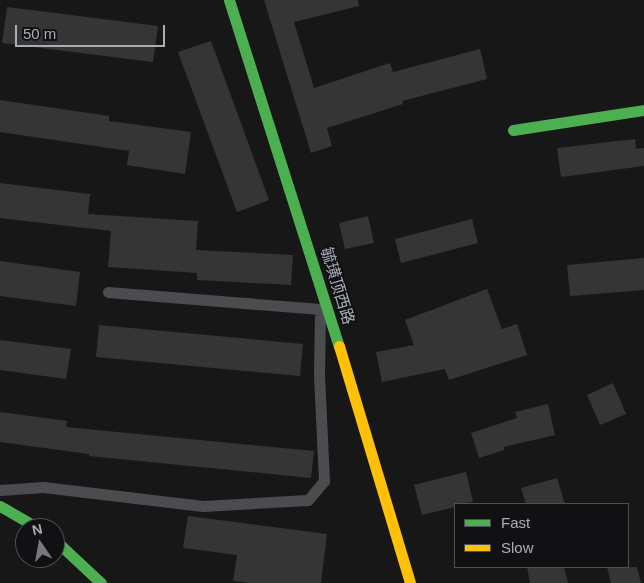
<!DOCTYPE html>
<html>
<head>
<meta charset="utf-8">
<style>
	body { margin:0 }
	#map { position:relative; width:644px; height:583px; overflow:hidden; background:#171717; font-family:Helvetica,"Noto Sans SC",sans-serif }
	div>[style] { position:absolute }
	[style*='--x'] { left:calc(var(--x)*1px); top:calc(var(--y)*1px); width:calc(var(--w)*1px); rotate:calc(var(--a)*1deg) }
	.building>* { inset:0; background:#353536 }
	.lane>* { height:11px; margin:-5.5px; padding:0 5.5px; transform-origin:5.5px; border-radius:5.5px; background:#4b4c50 }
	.fast>* { height:11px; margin:-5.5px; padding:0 5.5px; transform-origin:5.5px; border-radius:5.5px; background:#4caf50 }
	.slow>* { height:11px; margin:-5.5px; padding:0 5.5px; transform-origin:5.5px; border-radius:5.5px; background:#ffc107 }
	span { translate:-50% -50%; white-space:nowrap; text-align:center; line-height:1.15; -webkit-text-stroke:4px #111113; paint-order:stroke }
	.street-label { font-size:16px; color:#a8adb8 }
	.legend { position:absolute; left:454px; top:503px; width:175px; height:65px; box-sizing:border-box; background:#111113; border:1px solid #4d4f55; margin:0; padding:6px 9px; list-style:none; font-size:15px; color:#a8adb8 }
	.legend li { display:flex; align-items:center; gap:10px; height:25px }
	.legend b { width:25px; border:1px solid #4d4f55 }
	.north { position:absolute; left:15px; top:518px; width:50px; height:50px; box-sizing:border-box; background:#111113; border:1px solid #4d4f55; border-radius:50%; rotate:348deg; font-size:14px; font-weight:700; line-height:20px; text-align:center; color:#a8adb8 }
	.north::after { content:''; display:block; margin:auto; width:18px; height:22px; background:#757880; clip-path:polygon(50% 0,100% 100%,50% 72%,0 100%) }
	.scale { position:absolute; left:15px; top:25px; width:150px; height:22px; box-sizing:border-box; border:2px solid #a8adb8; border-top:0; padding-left:6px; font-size:15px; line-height:18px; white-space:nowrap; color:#a8adb8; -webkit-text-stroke:4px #111113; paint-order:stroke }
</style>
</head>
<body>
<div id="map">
	<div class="building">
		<i style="clip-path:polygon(264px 0,358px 0,359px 6px,294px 22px,314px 88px,390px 63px,393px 72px,480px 49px,487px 79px,402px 101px,403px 104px,327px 128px,332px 146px,311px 153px)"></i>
		<i style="clip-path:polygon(7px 7px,158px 26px,153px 62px,2px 43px)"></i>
		<i style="clip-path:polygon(211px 41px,269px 200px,237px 212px,178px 52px)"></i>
		<i style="clip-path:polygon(0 100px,109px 116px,109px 121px,191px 132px,185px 174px,127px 165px,129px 151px,0 132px)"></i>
		<i style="clip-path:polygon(635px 139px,636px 149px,644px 148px,644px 166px,561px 177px,557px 148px)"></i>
		<i style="clip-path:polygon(0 183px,90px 194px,88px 214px,198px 221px,196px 250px,293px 255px,291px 285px,197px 280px,197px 273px,108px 267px,111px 231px,0 218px)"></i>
		<i style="clip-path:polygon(368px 216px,374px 243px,345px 249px,339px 223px)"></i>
		<i style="clip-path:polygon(472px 219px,478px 243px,401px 263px,395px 239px)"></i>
		<i style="clip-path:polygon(644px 258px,644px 290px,570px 296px,567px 265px)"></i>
		<i style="clip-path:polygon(0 261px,80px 272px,76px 306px,0 296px)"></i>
		<i style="clip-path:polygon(487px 289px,502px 329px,517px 324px,527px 355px,449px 380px,445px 369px,382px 382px,376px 352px,414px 345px,405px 320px)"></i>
		<i style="clip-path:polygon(99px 325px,303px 344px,300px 376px,96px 357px)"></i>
		<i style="clip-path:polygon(0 340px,71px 349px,66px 379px,0 370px)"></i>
		<i style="clip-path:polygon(613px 383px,626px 414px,600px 425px,587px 395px)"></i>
		<i style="clip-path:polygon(548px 404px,555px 435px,504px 447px,504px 450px,479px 458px,471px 433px,517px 418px,515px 412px)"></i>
		<i style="clip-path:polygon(0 412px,67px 421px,66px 427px,314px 451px,311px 478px,89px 456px,89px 454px,0 442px)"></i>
		<i style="clip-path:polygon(466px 472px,473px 502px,455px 504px,455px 507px,422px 515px,414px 485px)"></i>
		<i style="clip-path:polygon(557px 478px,565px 504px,526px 504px,521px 488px)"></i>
		<i style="clip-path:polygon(188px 516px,327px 534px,321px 583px,250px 583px,233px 581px,237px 555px,183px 548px)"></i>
		<i style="clip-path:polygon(527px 567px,564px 567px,568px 583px,530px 583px)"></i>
		<i style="clip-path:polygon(607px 567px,637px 567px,641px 583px,611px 583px)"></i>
	</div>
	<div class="lane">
		<i style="--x:108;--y:292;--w:213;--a:4.6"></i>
		<i style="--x:0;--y:490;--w:43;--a:-4"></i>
		<i style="--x:43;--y:487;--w:161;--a:6.8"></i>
		<i style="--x:203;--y:506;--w:105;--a:-3.3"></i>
		<i style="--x:308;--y:500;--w:25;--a:-50"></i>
		<i style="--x:324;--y:481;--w:108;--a:-92.7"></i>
		<i style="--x:319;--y:373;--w:56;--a:-89"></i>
	</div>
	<div class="fast">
		<i style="--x:229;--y:0;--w:363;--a:72.4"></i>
		<i style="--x:513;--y:130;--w:133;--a:-8.7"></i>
		<i style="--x:0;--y:506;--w:44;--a:30.1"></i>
		<i style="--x:55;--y:540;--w:63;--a:43.1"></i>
	</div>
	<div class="slow">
		<i style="--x:339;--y:346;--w:247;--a:73.3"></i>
	</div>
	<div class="street-label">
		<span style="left:337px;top:286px;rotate:73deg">毓璜顶西路</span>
	</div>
	<ul class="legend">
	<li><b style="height:6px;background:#4caf50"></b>Fast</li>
	<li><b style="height:6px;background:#ffc107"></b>Slow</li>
	</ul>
	<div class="north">N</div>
	<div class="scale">50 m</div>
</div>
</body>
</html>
